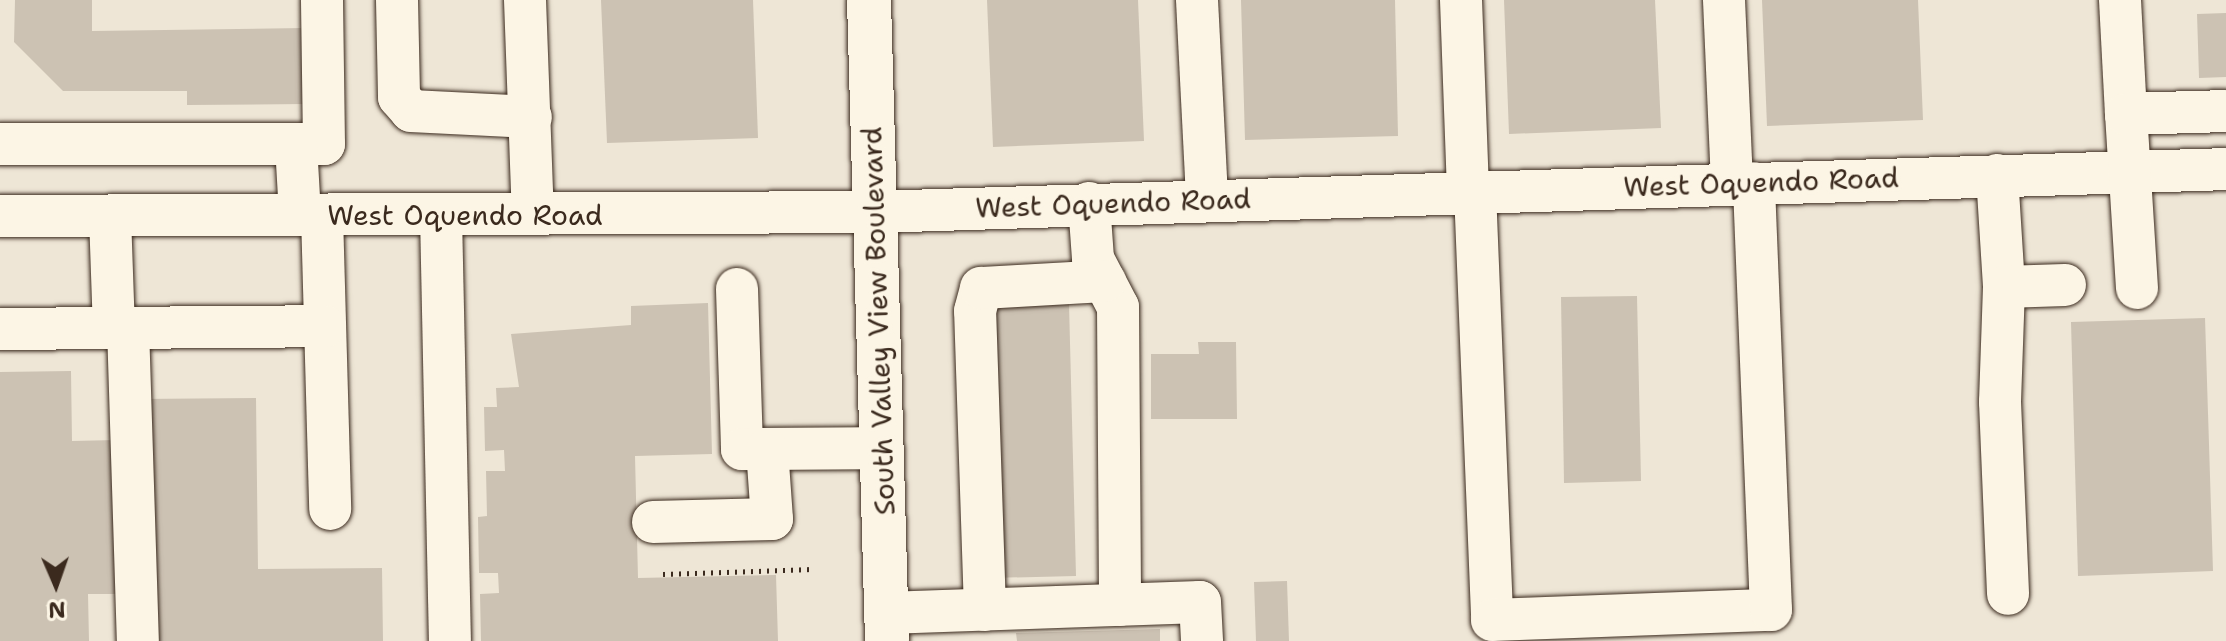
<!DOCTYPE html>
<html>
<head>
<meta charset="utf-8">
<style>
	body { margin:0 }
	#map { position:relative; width:2226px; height:641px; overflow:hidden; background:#fcf5e5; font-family:"Shantell Sans",sans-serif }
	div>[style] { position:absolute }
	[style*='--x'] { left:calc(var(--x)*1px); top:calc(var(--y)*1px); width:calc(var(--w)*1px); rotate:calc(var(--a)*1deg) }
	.built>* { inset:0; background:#eee6d6 }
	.building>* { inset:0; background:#ccc2b3 }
	.path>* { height:5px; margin-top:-2.5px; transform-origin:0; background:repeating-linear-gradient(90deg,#3b2a1e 0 2px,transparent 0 8px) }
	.roads { filter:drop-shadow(0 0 2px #3b2a1e) drop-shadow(0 0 2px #3b2a1e) }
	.minor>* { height:42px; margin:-21px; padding:0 21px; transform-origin:21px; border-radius:21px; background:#fcf5e5 }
	.major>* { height:44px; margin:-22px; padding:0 22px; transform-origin:22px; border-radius:22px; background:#fcf5e5 }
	span { translate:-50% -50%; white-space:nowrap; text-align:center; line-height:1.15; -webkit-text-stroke:8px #fcf5e5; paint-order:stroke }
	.street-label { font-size:28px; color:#3b2a1e }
	.north { position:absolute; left:16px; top:545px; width:80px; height:80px; -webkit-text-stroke:6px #fcf5e5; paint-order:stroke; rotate:178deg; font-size:22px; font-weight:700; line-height:32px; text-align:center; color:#3b2a1e }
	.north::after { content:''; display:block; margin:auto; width:28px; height:36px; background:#3b2a1e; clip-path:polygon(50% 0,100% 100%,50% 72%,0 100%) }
</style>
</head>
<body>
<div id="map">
	<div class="built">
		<i style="clip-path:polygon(0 0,2226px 0,2226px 641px,0 641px)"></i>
	</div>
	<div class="building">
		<i style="clip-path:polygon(15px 0,92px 0,92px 31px,304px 28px,305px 104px,187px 105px,187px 91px,63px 91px,14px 42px)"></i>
		<i style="clip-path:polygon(601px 0,753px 0,758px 138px,607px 143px)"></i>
		<i style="clip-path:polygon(987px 0,1138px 0,1144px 141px,993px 147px)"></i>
		<i style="clip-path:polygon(1241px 0,1395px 0,1398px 136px,1245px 140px)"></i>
		<i style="clip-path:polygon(1504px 0,1655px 0,1661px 128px,1509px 134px)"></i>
		<i style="clip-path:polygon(1762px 0,1918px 0,1923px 120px,1767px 126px)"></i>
		<i style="clip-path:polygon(2226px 13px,2226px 77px,2199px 78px,2197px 14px)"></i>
		<i style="clip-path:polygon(1637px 296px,1641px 481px,1564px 483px,1561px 297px)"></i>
		<i style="clip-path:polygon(708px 303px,712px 454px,635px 456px,638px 578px,776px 575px,778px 641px,481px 641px,480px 594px,499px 593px,498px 573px,479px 573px,478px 517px,487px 516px,486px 471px,505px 471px,504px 450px,485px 451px,484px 407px,497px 407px,496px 388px,519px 387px,511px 334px,631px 325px,631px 306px)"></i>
		<i style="clip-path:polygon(1069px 304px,1076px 576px,989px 578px,983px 307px)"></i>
		<i style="clip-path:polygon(2205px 318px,2213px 571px,2078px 576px,2071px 322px)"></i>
		<i style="clip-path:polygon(1198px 342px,1236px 342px,1237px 419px,1151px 419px,1151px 354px,1199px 354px)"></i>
		<i style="clip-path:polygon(71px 371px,72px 441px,116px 440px,118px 594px,88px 594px,89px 641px,0 641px,0 372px)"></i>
		<i style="clip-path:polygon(256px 398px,258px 569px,382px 568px,383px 641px,141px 641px,138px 399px)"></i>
		<i style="clip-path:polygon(1287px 581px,1289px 641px,1256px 641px,1254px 582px)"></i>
		<i style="clip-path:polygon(1160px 629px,1160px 641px,1017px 641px,1016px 633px)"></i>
	</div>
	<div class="path">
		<i style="--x:663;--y:574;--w:150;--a:-1.9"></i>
	</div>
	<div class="roads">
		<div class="minor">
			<i style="--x:397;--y:0;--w:97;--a:88.8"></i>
			<i style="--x:399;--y:97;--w:18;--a:49"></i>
			<i style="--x:411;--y:111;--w:120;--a:2.9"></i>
			<i style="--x:525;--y:0;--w:214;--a:87.9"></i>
			<i style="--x:1197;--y:0;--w:199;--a:87.1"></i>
			<i style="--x:1461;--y:0;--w:191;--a:87.9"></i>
			<i style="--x:1724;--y:0;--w:183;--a:87.5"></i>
			<i style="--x:2120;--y:0;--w:114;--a:87"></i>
			<i style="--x:0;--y:144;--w:324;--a:0"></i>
			<i style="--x:324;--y:144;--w:144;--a:-90.8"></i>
			<i style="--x:296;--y:145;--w:70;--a:86.7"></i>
			<i style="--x:1997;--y:175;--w:112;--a:86.4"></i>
			<i style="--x:2004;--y:287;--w:61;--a:-1.9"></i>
			<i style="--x:1475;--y:191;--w:429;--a:87.7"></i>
			<i style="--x:1492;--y:620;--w:279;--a:-2.1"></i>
			<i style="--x:1771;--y:610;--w:427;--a:-92.3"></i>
			<i style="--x:1089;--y:203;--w:56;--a:85.9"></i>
			<i style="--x:1093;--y:259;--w:54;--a:62.5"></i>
			<i style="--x:1118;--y:307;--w:298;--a:89.6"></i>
			<i style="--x:322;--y:215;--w:294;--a:88.4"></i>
			<i style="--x:441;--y:215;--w:426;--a:88.8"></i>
			<i style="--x:0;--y:216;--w:875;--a:-0.26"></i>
			<i style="--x:875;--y:212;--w:1352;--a:-1.82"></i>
			<i style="--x:110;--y:216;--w:112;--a:88"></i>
			<i style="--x:2004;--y:287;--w:115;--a:92"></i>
			<i style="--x:2000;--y:402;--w:192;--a:87.6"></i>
			<i style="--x:2137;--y:288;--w:174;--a:-93.6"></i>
			<i style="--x:2126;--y:114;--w:100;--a:-1.7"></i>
			<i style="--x:737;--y:289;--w:160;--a:88.2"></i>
			<i style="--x:742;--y:449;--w:140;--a:-0.4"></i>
			<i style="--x:128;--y:327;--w:314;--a:88.2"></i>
			<i style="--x:0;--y:329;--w:325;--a:-0.5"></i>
			<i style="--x:653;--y:522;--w:119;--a:-1.4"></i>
			<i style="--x:772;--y:519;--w:70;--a:-94.1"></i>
			<i style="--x:985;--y:610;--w:299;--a:-91.9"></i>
			<i style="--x:975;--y:311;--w:24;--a:-75"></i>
			<i style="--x:981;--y:288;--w:124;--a:-3.2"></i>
			<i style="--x:886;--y:613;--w:314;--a:-2"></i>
			<i style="--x:1200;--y:602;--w:39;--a:87"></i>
		</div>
		<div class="major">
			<i style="--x:869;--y:0;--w:641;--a:88.39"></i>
		</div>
	</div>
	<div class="street-label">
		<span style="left:1761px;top:182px;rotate:-2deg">West Oquendo Road</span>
		<span style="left:1113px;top:203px;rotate:-2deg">West Oquendo Road</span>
		<span style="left:465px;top:215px">West Oquendo Road</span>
		<span style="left:878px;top:321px;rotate:-92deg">South Valley View Boulevard</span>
	</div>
	<div class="north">N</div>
</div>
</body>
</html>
